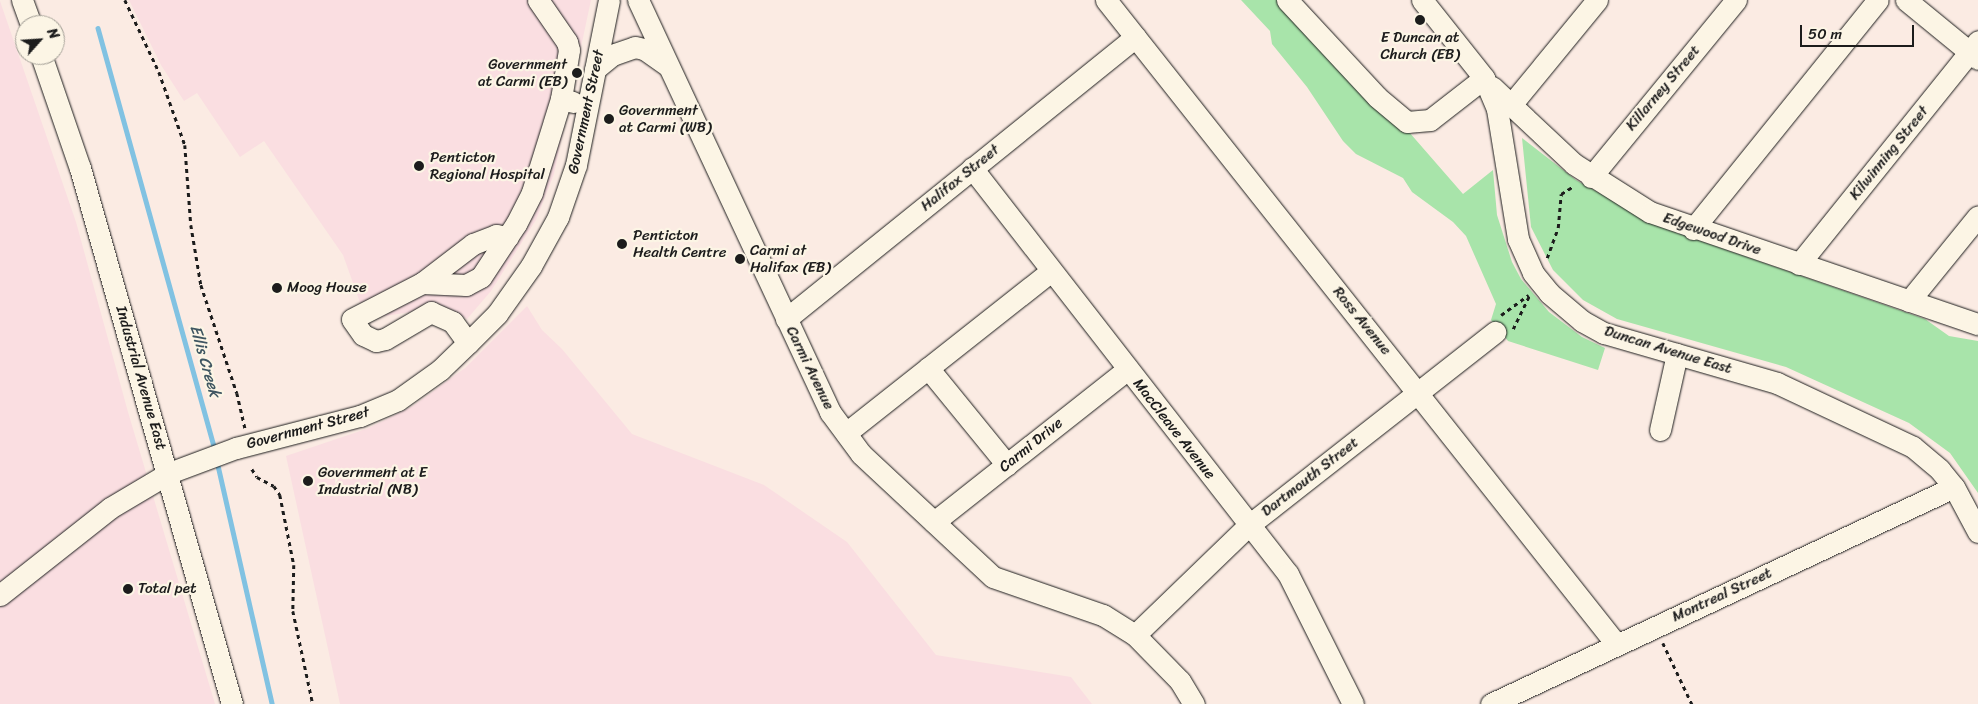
<!DOCTYPE html>
<html>
<head>
<meta charset="utf-8">
<style>
	body { margin:0 }
	#map { position:relative; width:1978px; height:704px; overflow:hidden; background:#fbebe3; font-family:Sriracha,sans-serif }
	div>[style] { position:absolute }
	[style*='--x'] { left:calc(var(--x)*1px); top:calc(var(--y)*1px); width:calc(var(--w)*1px); rotate:calc(var(--a)*1deg) }
	.built>* { inset:0; background:#fadee1 }
	.green>* { inset:0; background:#a8e4aa }
	.stream>* { height:4.5px; margin:-2.25px; padding:0 2.25px; transform-origin:2.25px; border-radius:2.25px; background:#81c2e2 }
	.path>* { height:2.5px; margin-top:-1.25px; transform-origin:0; background:repeating-linear-gradient(90deg,#1c1c1c 0 4px,transparent 0 8px) }
	.roads { filter:drop-shadow(0 0 1px #1c1c1c) drop-shadow(0 0 1px #1c1c1c) }
	.minor>* { height:21px; margin:-10.5px; padding:0 10.5px; transform-origin:10.5px; border-radius:10.5px; background:#fcf5e5 }
	.dots>* { width:14px; height:14px; translate:-50% -50%; box-sizing:border-box; border:2px solid #fcf5e5; border-radius:50% }
	span { translate:-50% -50%; white-space:nowrap; text-align:center; line-height:1.15; -webkit-text-stroke:4.5px #fcf5e5; paint-order:stroke }
	.poi-label { font-size:15px; color:#1c1c1c }
	.right { translate:-100% -50%; text-align:right }
	.left { translate:0 -50%; text-align:left }
	.street-label { font-size:15px; color:#1c1c1c }
	.water-label { font-size:16px; color:#3f5661; font-style:italic }
	.north { position:absolute; left:15px; top:15px; width:50px; height:50px; box-sizing:border-box; background:#fcf5e5; border:1px solid #a29e95; border-radius:50%; rotate:64deg; font-size:14px; font-weight:700; line-height:20px; text-align:center; color:#1c1c1c }
	.north::after { content:''; display:block; margin:auto; width:18px; height:22px; background:#1c1c1c; clip-path:polygon(50% 0,100% 100%,50% 72%,0 100%) }
	.scale { position:absolute; left:1800px; top:25px; width:114px; height:22px; box-sizing:border-box; border:2px solid #1c1c1c; border-top:0; padding-left:6px; font-size:15px; line-height:18px; white-space:nowrap; color:#1c1c1c; -webkit-text-stroke:4px #fcf5e5; paint-order:stroke }
</style>
</head>
<body>
<div id="map">
	<div class="built">
		<i style="clip-path:polygon(129px 0,591px 0,554px 174px,536px 220px,491px 291px,467px 319px,454px 312px,417px 311px,366px 319px,343px 255px,264px 141px,240px 157px,197px 93px,184px 101px,161px 65px)"></i>
		<i style="clip-path:polygon(0 1px,76px 222px,128px 412px,215px 704px,0 704px)"></i>
		<i style="clip-path:polygon(527px 306px,542px 330px,562px 349px,632px 434px,764px 485px,847px 542px,936px 655px,1071px 677px,1092px 704px,340px 704px,286px 456px,369px 428px,413px 406px,465px 368px)"></i>
	</div>
	<div class="green">
		<i style="clip-path:polygon(1241px 0,1281px 0,1409px 132px,1463px 194px,1493px 170px,1497px 215px,1512px 262px,1521px 279px,1549px 312px,1582px 337px,1605px 348px,1598px 370px,1508px 341px,1491px 320px,1496px 304px,1466px 236px,1453px 222px,1412px 192px,1403px 178px,1356px 154px,1343px 141px,1307px 87px,1272px 44px,1270px 31px)"></i>
		<i style="clip-path:polygon(1522px 138px,1576px 180px,1661px 227px,1925px 319px,1949px 336px,1978px 341px,1978px 493px,1950px 453px,1909px 423px,1786px 367px,1617px 319px,1583px 300px,1553px 270px,1531px 227px)"></i>
	</div>
	<div class="stream">
		<i style="--x:98;--y:28;--w:437;--a:74.5"></i>
		<i style="--x:217;--y:461;--w:249;--a:77.2"></i>
	</div>
	<div class="path">
		<i style="--x:125;--y:0;--w:80;--a:64.7"></i>
		<i style="--x:159;--y:72;--w:77;--a:70.4"></i>
		<i style="--x:185;--y:145;--w:80;--a:85.7"></i>
		<i style="--x:191;--y:225;--w:61;--a:80.5"></i>
		<i style="--x:201;--y:285;--w:114;--a:71.6"></i>
		<i style="--x:237;--y:393;--w:36;--a:77"></i>
		<i style="--x:1547;--y:258;--w:32;--a:-70"></i>
		<i style="--x:1558;--y:228;--w:34;--a:-85"></i>
		<i style="--x:1561;--y:194;--w:15;--a:-32"></i>
		<i style="--x:1501;--y:315;--w:34;--a:-36"></i>
		<i style="--x:1513;--y:329;--w:37;--a:-64"></i>
		<i style="--x:252;--y:469;--w:9;--a:58"></i>
		<i style="--x:257;--y:477;--w:19;--a:28"></i>
		<i style="--x:274;--y:486;--w:11;--a:56"></i>
		<i style="--x:280;--y:495;--w:71;--a:78.7"></i>
		<i style="--x:294;--y:565;--w:46;--a:91.2"></i>
		<i style="--x:293;--y:611;--w:95;--a:77.9"></i>
		<i style="--x:1663;--y:643;--w:68;--a:64.6"></i>
	</div>
	<div class="roads">
		<div class="minor">
			<i style="--x:22;--y:0;--w:27;--a:70"></i>
			<i style="--x:538;--y:0;--w:51;--a:55.4"></i>
			<i style="--x:567;--y:42;--w:8;--a:76"></i>
			<i style="--x:569;--y:50;--w:50;--a:99.3"></i>
			<i style="--x:561;--y:99;--w:12;--a:14"></i>
			<i style="--x:638;--y:0;--w:455;--a:65"></i>
			<i style="--x:830;--y:412;--w:52;--a:53.6"></i>
			<i style="--x:861;--y:454;--w:180;--a:43"></i>
			<i style="--x:993;--y:577;--w:116;--a:19.1"></i>
			<i style="--x:1103;--y:615;--w:38;--a:32"></i>
			<i style="--x:1135;--y:635;--w:64;--a:45.6"></i>
			<i style="--x:1180;--y:681;--w:27;--a:59"></i>
			<i style="--x:1106;--y:0;--w:821;--a:51.62"></i>
			<i style="--x:1287;--y:0;--w:132;--a:47.1"></i>
			<i style="--x:1377;--y:97;--w:39;--a:40"></i>
			<i style="--x:1407;--y:122;--w:23;--a:-5"></i>
			<i style="--x:1430;--y:120;--w:68;--a:-37.9"></i>
			<i style="--x:1422;--y:0;--w:100;--a:51.5"></i>
			<i style="--x:1484;--y:78;--w:34;--a:67"></i>
			<i style="--x:1497;--y:109;--w:132;--a:80.8"></i>
			<i style="--x:1518;--y:239;--w:37;--a:66"></i>
			<i style="--x:1533;--y:273;--w:26;--a:51"></i>
			<i style="--x:1549;--y:293;--w:43;--a:40.3"></i>
			<i style="--x:1582;--y:321;--w:25;--a:29"></i>
			<i style="--x:1604;--y:333;--w:180;--a:16.1"></i>
			<i style="--x:1777;--y:383;--w:150;--a:25.2"></i>
			<i style="--x:1913;--y:447;--w:35;--a:40"></i>
			<i style="--x:1940;--y:470;--w:22;--a:51"></i>
			<i style="--x:1954;--y:487;--w:51;--a:61.9"></i>
			<i style="--x:1906;--y:0;--w:93;--a:39.3"></i>
			<i style="--x:41;--y:55;--w:120;--a:71"></i>
			<i style="--x:80;--y:168;--w:557;--a:74.17"></i>
			<i style="--x:595;--y:69;--w:22;--a:-39"></i>
			<i style="--x:612;--y:55;--w:24;--a:-19"></i>
			<i style="--x:635;--y:47;--w:9;--a:13"></i>
			<i style="--x:644;--y:49;--w:29;--a:35"></i>
			<i style="--x:1492;--y:87;--w:112;--a:43.2"></i>
			<i style="--x:1574;--y:164;--w:90;--a:32.3"></i>
			<i style="--x:1650;--y:212;--w:347;--a:18.9"></i>
			<i style="--x:1510;--y:106;--w:137;--a:-50.6"></i>
			<i style="--x:972;--y:168;--w:514;--a:52.11"></i>
			<i style="--x:1288;--y:574;--w:145;--a:63.4"></i>
			<i style="--x:1591;--y:177;--w:229;--a:-50.7"></i>
			<i style="--x:1693;--y:229;--w:294;--a:-51.1"></i>
			<i style="--x:1799;--y:264;--w:286;--a:-51.2"></i>
			<i style="--x:422;--y:283;--w:64;--a:-37.4"></i>
			<i style="--x:473;--y:244;--w:25;--a:-21"></i>
			<i style="--x:496;--y:235;--w:12;--a:9"></i>
			<i style="--x:1909;--y:301;--w:109;--a:-50.9"></i>
			<i style="--x:786;--y:319;--w:449;--a:-38.9"></i>
			<i style="--x:468;--y:343;--w:26;--a:-126"></i>
			<i style="--x:453;--y:322;--w:24;--a:-156"></i>
			<i style="--x:431;--y:312;--w:53;--a:149.6"></i>
			<i style="--x:385;--y:339;--w:9;--a:167"></i>
			<i style="--x:376;--y:341;--w:14;--a:-155"></i>
			<i style="--x:363;--y:335;--w:19;--a:-125"></i>
			<i style="--x:352;--y:319;--w:79;--a:-27.2"></i>
			<i style="--x:422;--y:283;--w:44;--a:2.6"></i>
			<i style="--x:466;--y:285;--w:17;--a:-28"></i>
			<i style="--x:481;--y:277;--w:64;--a:-56.6"></i>
			<i style="--x:516;--y:224;--w:36;--a:-63"></i>
			<i style="--x:532;--y:192;--w:97;--a:-72.7"></i>
			<i style="--x:928;--y:368;--w:125;--a:50.8"></i>
			<i style="--x:1660;--y:430;--w:78;--a:-77.4"></i>
			<i style="--x:846;--y:433;--w:261;--a:-38.3"></i>
			<i style="--x:934;--y:522;--w:247;--a:-38.3"></i>
			<i style="--x:0;--y:595;--w:140;--a:-38.3"></i>
			<i style="--x:110;--y:508;--w:69;--a:-30.7"></i>
			<i style="--x:169;--y:473;--w:72;--a:-20.5"></i>
			<i style="--x:236;--y:448;--w:128;--a:-14.5"></i>
			<i style="--x:360;--y:416;--w:41;--a:-22.8"></i>
			<i style="--x:398;--y:400;--w:52;--a:-35.5"></i>
			<i style="--x:440;--y:370;--w:39;--a:-44"></i>
			<i style="--x:468;--y:343;--w:41;--a:-45"></i>
			<i style="--x:497;--y:314;--w:59;--a:-54.7"></i>
			<i style="--x:531;--y:266;--w:56;--a:-61.1"></i>
			<i style="--x:558;--y:217;--w:55;--a:-70.9"></i>
			<i style="--x:576;--y:165;--w:168;--a:-78.7"></i>
			<i style="--x:1135;--y:635;--w:158;--a:-44"></i>
			<i style="--x:1249;--y:525;--w:313;--a:-38.1"></i>
			<i style="--x:1491;--y:704;--w:511;--a:-25.11"></i>
		</div>
	</div>
	<div class="dots">
		<i style="left:1420px;top:20px;background:#1c1c1c"></i>
		<i style="left:577px;top:73px;background:#1c1c1c"></i>
		<i style="left:609px;top:119px;background:#1c1c1c"></i>
		<i style="left:419px;top:166px;background:#1c1c1c"></i>
		<i style="left:622px;top:244px;background:#1c1c1c"></i>
		<i style="left:740px;top:259px;background:#1c1c1c"></i>
		<i style="left:277px;top:288px;background:#1c1c1c"></i>
		<i style="left:308px;top:481px;background:#1c1c1c"></i>
		<i style="left:128px;top:589px;background:#1c1c1c"></i>
	</div>
	<div class="poi-label">
		<span style="left:1420px;top:46px">E Duncan at<br>Church (EB)</span>
		<span class="right" style="left:567px;top:73px">Government<br>at Carmi (EB)</span>
		<span class="left" style="left:619px;top:119px">Government<br>at Carmi (WB)</span>
		<span class="left" style="left:430px;top:166px">Penticton<br>Regional Hospital</span>
		<span class="left" style="left:633px;top:244px">Penticton<br>Health Centre</span>
		<span class="left" style="left:750px;top:259px">Carmi at<br>Halifax (EB)</span>
		<span class="left" style="left:287px;top:288px">Moog House</span>
		<span class="left" style="left:318px;top:481px">Government at E<br>Industrial (NB)</span>
		<span class="left" style="left:138px;top:589px">Total pet</span>
	</div>
	<div class="street-label">
		<span style="left:1663px;top:88px;rotate:-50deg">Killarney Street</span>
		<span style="left:586px;top:112px;rotate:-78deg">Government Street</span>
		<span style="left:1889px;top:153px;rotate:-51deg">Kilwinning Street</span>
		<span style="left:960px;top:178px;rotate:-39deg">Halifax Street</span>
		<span style="left:1712px;top:234px;rotate:19deg">Edgewood Drive</span>
		<span style="left:1362px;top:321px;rotate:51deg">Ross Avenue</span>
		<span style="left:1668px;top:350px;rotate:17deg">Duncan Avenue East</span>
		<span style="left:810px;top:368px;rotate:64deg">Carmi Avenue</span>
		<span style="left:141px;top:378px;rotate:74deg">Industrial Avenue East</span>
		<span style="left:308px;top:428px;rotate:-15deg">Government Street</span>
		<span style="left:1174px;top:429px;rotate:52deg">MacCleave Avenue</span>
		<span style="left:1031px;top:445px;rotate:-39deg">Carmi Drive</span>
		<span style="left:1310px;top:477px;rotate:-38deg">Dartmouth Street</span>
		<span style="left:1722px;top:595px;rotate:-25deg">Montreal Street</span>
	</div>
	<div class="water-label">
		<span style="left:205px;top:361px;rotate:74deg">Ellis Creek</span>
	</div>
	<div class="north">N</div>
	<div class="scale">50 m</div>
</div>
</body>
</html>
